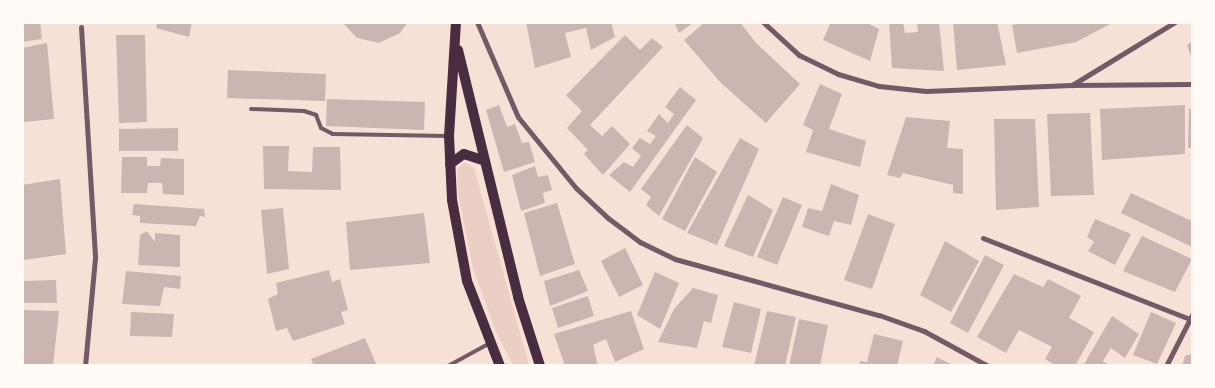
<!DOCTYPE html>
<html>
<head>
<meta charset="utf-8">
<style>
	body { margin:0 }
	#map { position:relative; width:1215px; height:388px; overflow:hidden; background:#f7e1d7; font-family:"Work Sans",sans-serif }
	div>[style] { position:absolute }
	[style*='--x'] { left:calc(var(--x)*1px); top:calc(var(--y)*1px); width:calc(var(--w)*1px); rotate:calc(var(--a)*1deg) }
	.green>* { inset:0; background:#ebcfc5 }
	.building>* { inset:0; background:#ccb4b1 }
	.service>* { height:4px; margin:-2px; padding:0 2px; transform-origin:2px; border-radius:2px; background:#755966 }
	.minor>* { height:5px; margin:-2.5px; padding:0 2.5px; transform-origin:2.5px; border-radius:2.5px; background:#755966 }
	.secondary>* { height:10px; margin:-5px; padding:0 5px; transform-origin:5px; border-radius:5px; background:#4a2c40 }
	span { translate:-50% -50%; white-space:nowrap; text-align:center; line-height:1.15; -webkit-text-stroke:5px #fffaf5; paint-order:stroke }
	.frame { position:absolute; inset:0; border:24px solid #fffaf5; pointer-events:none }
</style>
</head>
<body>
<div id="map">
	<div class="green">
		<i style="clip-path:polygon(465px 162px,474px 168px,529px 365px,513px 365px,496px 332px,473px 269px,459px 199px,457px 169px)"></i>
	</div>
	<div class="building">
		<i style="clip-path:polygon(22px 22px,40px 22px,42px 39px,22px 42px)"></i>
		<i style="clip-path:polygon(158px 22px,192px 22px,189px 37px,156px 28px)"></i>
		<i style="clip-path:polygon(342px 22px,408px 22px,400px 33px,379px 43px,357px 38px)"></i>
		<i style="clip-path:polygon(526px 22px,611px 22px,615px 37px,591px 50px,586px 28px,565px 33px,571px 57px,535px 68px)"></i>
		<i style="clip-path:polygon(674px 22px,694px 22px,679px 33px)"></i>
		<i style="clip-path:polygon(705px 22px,740px 22px,756px 43px,800px 84px,766px 123px,721px 83px,684px 40px)"></i>
		<i style="clip-path:polygon(831px 22px,865px 22px,879px 29px,870px 61px,823px 40px)"></i>
		<i style="clip-path:polygon(889px 22px,903px 22px,905px 33px,918px 32px,917px 22px,939px 22px,944px 71px,892px 68px)"></i>
		<i style="clip-path:polygon(953px 22px,997px 22px,1006px 65px,957px 70px)"></i>
		<i style="clip-path:polygon(1027px 22px,1114px 22px,1076px 42px,1017px 53px,1012px 25px)"></i>
		<i style="clip-path:polygon(116px 35px,145px 35px,147px 122px,119px 123px)"></i>
		<i style="clip-path:polygon(625px 35px,640px 50px,652px 38px,663px 47px,590px 125px,602px 136px,612px 126px,630px 144px,603px 175px,584px 154px,588px 150px,567px 128px,582px 111px,566px 95px)"></i>
		<i style="clip-path:polygon(1192px 41px,1192px 59px,1187px 45px)"></i>
		<i style="clip-path:polygon(47px 43px,54px 119px,24px 122px,22px 48px)"></i>
		<i style="clip-path:polygon(228px 70px,326px 74px,325px 101px,227px 98px)"></i>
		<i style="clip-path:polygon(820px 84px,842px 94px,829px 129px,866px 141px,860px 167px,806px 152px,813px 130px,803px 125px)"></i>
		<i style="clip-path:polygon(680px 87px,696px 100px,630px 192px,609px 175px,624px 162px,633px 167px,641px 156px,632px 148px,640px 138px,650px 144px,656px 136px,647px 131px,659px 114px,668px 123px,674px 114px,665px 107px)"></i>
		<i style="clip-path:polygon(327px 99px,425px 102px,424px 130px,326px 126px)"></i>
		<i style="clip-path:polygon(499px 105px,507px 127px,515px 124px,522px 143px,529px 142px,535px 162px,504px 172px,486px 110px)"></i>
		<i style="clip-path:polygon(1185px 105px,1185px 154px,1102px 160px,1100px 109px)"></i>
		<i style="clip-path:polygon(1189px 109px,1192px 109px,1192px 148px,1188px 148px)"></i>
		<i style="clip-path:polygon(1090px 113px,1094px 195px,1051px 196px,1047px 114px)"></i>
		<i style="clip-path:polygon(906px 117px,950px 121px,947px 148px,963px 149px,963px 194px,953px 193px,953px 185px,903px 173px,900px 178px,887px 175px)"></i>
		<i style="clip-path:polygon(994px 119px,1035px 119px,1039px 207px,996px 210px)"></i>
		<i style="clip-path:polygon(687px 125px,703px 138px,659px 216px,646px 205px,651px 197px,641px 189px)"></i>
		<i style="clip-path:polygon(178px 128px,178px 151px,119px 151px,119px 129px)"></i>
		<i style="clip-path:polygon(740px 138px,759px 149px,717px 245px,687px 233px)"></i>
		<i style="clip-path:polygon(263px 146px,289px 146px,288px 171px,312px 172px,313px 147px,340px 147px,341px 190px,264px 189px)"></i>
		<i style="clip-path:polygon(122px 157px,147px 157px,147px 166px,160px 166px,161px 158px,184px 159px,184px 195px,163px 194px,162px 183px,148px 183px,147px 193px,121px 193px)"></i>
		<i style="clip-path:polygon(695px 157px,717px 172px,685px 231px,662px 219px)"></i>
		<i style="clip-path:polygon(535px 166px,538px 177px,548px 175px,552px 190px,543px 193px,545px 203px,521px 211px,512px 175px)"></i>
		<i style="clip-path:polygon(60px 179px,66px 254px,24px 260px,22px 185px)"></i>
		<i style="clip-path:polygon(831px 184px,859px 195px,851px 225px,834px 221px,829px 236px,802px 227px,808px 208px,822px 211px)"></i>
		<i style="clip-path:polygon(1131px 193px,1192px 221px,1192px 247px,1121px 213px)"></i>
		<i style="clip-path:polygon(748px 195px,773px 210px,753px 257px,724px 246px)"></i>
		<i style="clip-path:polygon(783px 197px,802px 205px,777px 265px,757px 257px)"></i>
		<i style="clip-path:polygon(557px 203px,575px 264px,540px 276px,524px 213px)"></i>
		<i style="clip-path:polygon(134px 204px,204px 209px,205px 217px,200px 216px,196px 226px,140px 223px,140px 216px,132px 215px)"></i>
		<i style="clip-path:polygon(283px 208px,289px 269px,267px 274px,261px 210px)"></i>
		<i style="clip-path:polygon(424px 213px,430px 263px,350px 270px,346px 222px)"></i>
		<i style="clip-path:polygon(868px 214px,895px 224px,872px 289px,844px 280px)"></i>
		<i style="clip-path:polygon(1095px 219px,1131px 234px,1115px 265px,1088px 251px,1094px 242px,1087px 237px)"></i>
		<i style="clip-path:polygon(147px 231px,155px 242px,155px 233px,180px 235px,180px 267px,138px 265px,140px 235px)"></i>
		<i style="clip-path:polygon(1142px 236px,1192px 259px,1175px 292px,1123px 271px)"></i>
		<i style="clip-path:polygon(945px 241px,979px 261px,951px 312px,920px 295px)"></i>
		<i style="clip-path:polygon(625px 248px,643px 285px,619px 297px,601px 261px)"></i>
		<i style="clip-path:polygon(985px 255px,1004px 265px,968px 333px,950px 323px)"></i>
		<i style="clip-path:polygon(329px 270px,332px 282px,340px 279px,348px 310px,341px 312px,345px 324px,293px 341px,287px 328px,276px 331px,268px 299px,278px 294px,276px 283px)"></i>
		<i style="clip-path:polygon(579px 270px,588px 291px,550px 306px,544px 281px)"></i>
		<i style="clip-path:polygon(126px 271px,181px 276px,180px 289px,164px 287px,160px 306px,122px 304px)"></i>
		<i style="clip-path:polygon(655px 272px,679px 283px,660px 329px,637px 315px)"></i>
		<i style="clip-path:polygon(1014px 274px,1043px 287px,1048px 279px,1081px 296px,1069px 318px,1094px 332px,1075px 366px,1057px 366px,1045px 359px,1052px 347px,1019px 330px,1006px 353px,977px 337px)"></i>
		<i style="clip-path:polygon(56px 280px,57px 303px,22px 303px,22px 281px)"></i>
		<i style="clip-path:polygon(693px 288px,718px 295px,711px 323px,704px 321px,697px 348px,658px 342px,674px 309px)"></i>
		<i style="clip-path:polygon(588px 296px,594px 316px,558px 328px,552px 308px)"></i>
		<i style="clip-path:polygon(734px 302px,761px 309px,751px 353px,722px 347px)"></i>
		<i style="clip-path:polygon(22px 310px,59px 311px,53px 366px,22px 366px)"></i>
		<i style="clip-path:polygon(631px 311px,644px 349px,615px 362px,606px 339px,593px 345px,598px 366px,565px 366px,554px 334px)"></i>
		<i style="clip-path:polygon(767px 311px,796px 317px,785px 366px,754px 366px)"></i>
		<i style="clip-path:polygon(131px 312px,174px 314px,172px 337px,130px 336px)"></i>
		<i style="clip-path:polygon(1151px 312px,1176px 323px,1157px 364px,1133px 355px)"></i>
		<i style="clip-path:polygon(1112px 316px,1139px 334px,1125px 358px,1111px 348px,1103px 361px,1110px 366px,1083px 366px)"></i>
		<i style="clip-path:polygon(799px 319px,828px 325px,820px 366px,789px 366px)"></i>
		<i style="clip-path:polygon(874px 334px,903px 341px,897px 366px,859px 366px,860px 361px,867px 362px)"></i>
		<i style="clip-path:polygon(365px 338px,377px 366px,314px 366px,311px 359px)"></i>
		<i style="clip-path:polygon(1192px 354px,1192px 366px,1182px 366px,1185px 356px)"></i>
		<i style="clip-path:polygon(937px 357px,954px 366px,933px 366px)"></i>
	</div>
	<div class="service">
		<i style="--x:251;--y:109;--w:53;--a:2.2"></i>
		<i style="--x:304;--y:111;--w:13;--a:18"></i>
		<i style="--x:316;--y:115;--w:14;--a:69"></i>
		<i style="--x:321;--y:128;--w:13;--a:27"></i>
		<i style="--x:333;--y:134;--w:115;--a:1"></i>
		<i style="--x:448;--y:366;--w:48;--a:-28.7"></i>
	</div>
	<div class="minor">
		<i style="--x:477;--y:22;--w:103;--a:66.7"></i>
		<i style="--x:518;--y:117;--w:92;--a:50.8"></i>
		<i style="--x:576;--y:188;--w:44;--a:43.2"></i>
		<i style="--x:608;--y:218;--w:40;--a:37"></i>
		<i style="--x:640;--y:242;--w:39;--a:26"></i>
		<i style="--x:675;--y:259;--w:212;--a:15.4"></i>
		<i style="--x:879;--y:315;--w:48;--a:19.6"></i>
		<i style="--x:924;--y:331;--w:73;--a:28.7"></i>
		<i style="--x:763;--y:22;--w:49;--a:42.5"></i>
		<i style="--x:799;--y:55;--w:43;--a:26"></i>
		<i style="--x:838;--y:74;--w:43;--a:16.3"></i>
		<i style="--x:879;--y:86;--w:47;--a:6.1"></i>
		<i style="--x:926;--y:91;--w:146;--a:-2.4"></i>
		<i style="--x:1072;--y:85;--w:120;--a:-0.5"></i>
		<i style="--x:81;--y:27;--w:231;--a:86.5"></i>
		<i style="--x:95;--y:258;--w:108;--a:95.3"></i>
		<i style="--x:1072;--y:85;--w:121;--a:-31.5"></i>
		<i style="--x:983;--y:238;--w:222;--a:21.4"></i>
		<i style="--x:1166;--y:366;--w:57;--a:-63"></i>
	</div>
	<div class="secondary">
		<i style="--x:456;--y:22;--w:114;--a:93.5"></i>
		<i style="--x:449;--y:136;--w:64;--a:87.3"></i>
		<i style="--x:452;--y:200;--w:82;--a:79.5"></i>
		<i style="--x:467;--y:281;--w:91;--a:68.8"></i>
		<i style="--x:458;--y:50;--w:254;--a:76.3"></i>
		<i style="--x:518;--y:297;--w:72;--a:72.3"></i>
		<i style="--x:450;--y:164;--w:17;--a:-36"></i>
		<i style="--x:464;--y:154;--w:20;--a:18"></i>
	</div>
	<div class="frame"></div>
</div>
</body>
</html>
